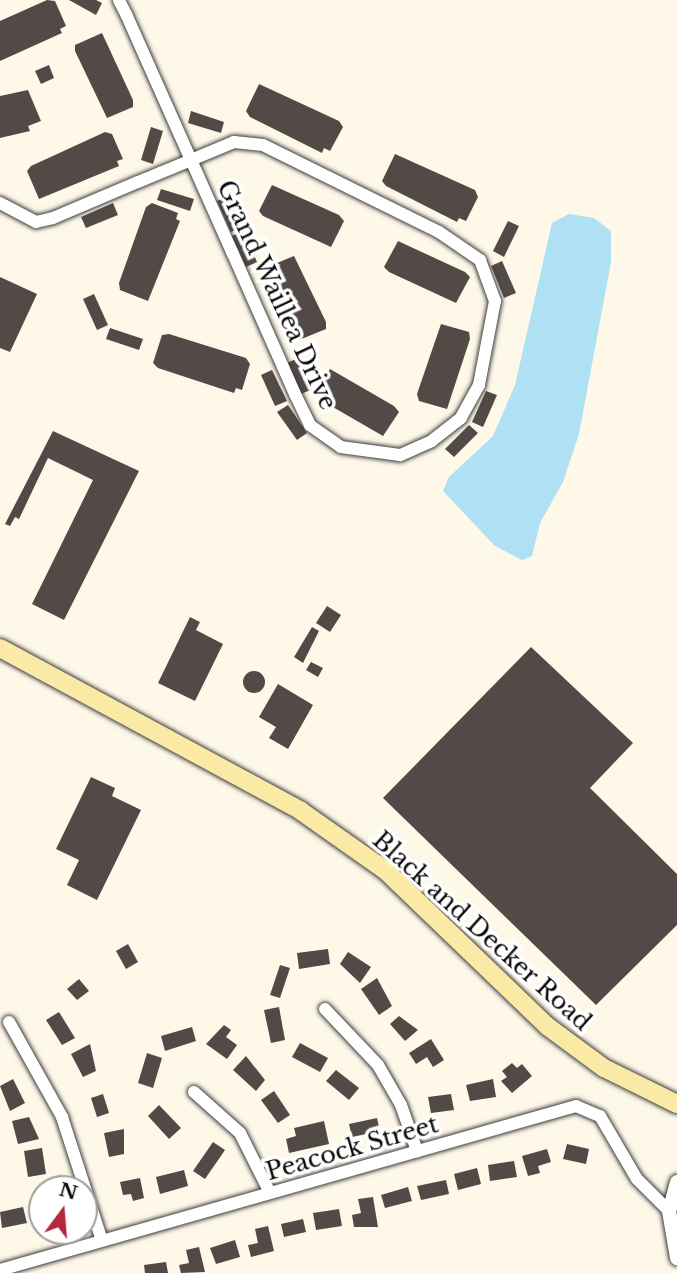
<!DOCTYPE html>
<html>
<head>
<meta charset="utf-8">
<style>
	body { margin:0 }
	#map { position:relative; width:677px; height:1273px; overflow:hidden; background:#fef8e8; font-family:"Libre Baskerville",serif }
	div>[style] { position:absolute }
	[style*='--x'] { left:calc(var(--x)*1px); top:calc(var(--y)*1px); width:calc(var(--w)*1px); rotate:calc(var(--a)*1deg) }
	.water>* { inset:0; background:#b0e0f3 }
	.building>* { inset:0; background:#524a47 }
	.round { border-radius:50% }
	.roads { filter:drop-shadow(0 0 2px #3d3d3d) drop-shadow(0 0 2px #3d3d3d) }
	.minor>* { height:12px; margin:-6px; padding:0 6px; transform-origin:6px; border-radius:6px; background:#fff }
	.tertiary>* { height:14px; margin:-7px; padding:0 7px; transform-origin:7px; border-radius:7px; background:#fff }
	.secondary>* { height:18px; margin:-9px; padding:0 9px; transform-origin:9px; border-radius:9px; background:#fbeaa6 }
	span { translate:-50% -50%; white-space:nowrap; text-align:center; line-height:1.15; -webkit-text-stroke:7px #fff; paint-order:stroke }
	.street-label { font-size:24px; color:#0a0a0a }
	.north { position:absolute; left:28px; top:1175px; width:70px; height:70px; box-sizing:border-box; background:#fff; border:2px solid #9d9d9d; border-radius:50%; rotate:16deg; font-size:19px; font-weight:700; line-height:28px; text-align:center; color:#0a0a0a }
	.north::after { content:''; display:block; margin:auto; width:24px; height:32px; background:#b3293c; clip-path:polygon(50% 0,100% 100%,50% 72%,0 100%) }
</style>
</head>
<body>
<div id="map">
	<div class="water">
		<i style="clip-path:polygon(569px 214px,594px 218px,611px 231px,611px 262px,579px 434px,563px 482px,540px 523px,532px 556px,522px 560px,495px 546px,443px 491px,449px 477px,493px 436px,515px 385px,552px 223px)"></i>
	</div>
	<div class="building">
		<i style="clip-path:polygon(47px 0,55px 1px,66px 26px,60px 29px,62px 33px,0 61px,0 21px)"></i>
		<i style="clip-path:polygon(69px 0,96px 0,102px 3px,96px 15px)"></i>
		<i style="clip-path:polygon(102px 33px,133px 100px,133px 107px,107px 118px,75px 51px,75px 45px)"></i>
		<i style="clip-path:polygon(49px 65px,54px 78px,41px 84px,35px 71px)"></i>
		<i style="clip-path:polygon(259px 84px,339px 121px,343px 127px,330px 151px,324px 148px,322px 153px,250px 117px,246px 111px)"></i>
		<i style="clip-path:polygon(28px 90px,41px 121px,28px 126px,30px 131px,0 138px,0 96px)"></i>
		<i style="clip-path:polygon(191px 111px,224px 122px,221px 133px,188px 123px)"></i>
		<i style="clip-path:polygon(151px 127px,163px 131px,153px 164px,141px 160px)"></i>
		<i style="clip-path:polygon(105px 132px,112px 134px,123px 159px,117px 161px,119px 166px,39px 199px,27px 171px,31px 166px)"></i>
		<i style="clip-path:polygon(395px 154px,475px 190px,478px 197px,466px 221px,459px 218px,457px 222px,386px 186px,382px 181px)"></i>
		<i style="clip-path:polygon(272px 185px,339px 215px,344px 221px,331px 247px,263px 216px,259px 211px)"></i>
		<i style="clip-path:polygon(161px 189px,194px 199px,190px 211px,157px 200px)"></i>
		<i style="clip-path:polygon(228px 196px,242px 227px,231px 232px,217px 201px)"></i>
		<i style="clip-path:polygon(113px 203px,118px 215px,86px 228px,81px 217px)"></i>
		<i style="clip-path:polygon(152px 203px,178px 213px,176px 219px,180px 221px,148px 301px,120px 290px,119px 283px,146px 207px)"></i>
		<i style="clip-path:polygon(508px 221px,519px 226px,504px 257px,493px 251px)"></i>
		<i style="clip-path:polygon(243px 231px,257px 262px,246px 267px,232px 236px)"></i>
		<i style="clip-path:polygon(398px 241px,465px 272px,470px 277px,456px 303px,389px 272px,384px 267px)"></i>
		<i style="clip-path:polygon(294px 256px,326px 322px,326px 329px,299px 340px,267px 274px,267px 267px)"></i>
		<i style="clip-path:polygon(502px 261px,516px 293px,504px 298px,491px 266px)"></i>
		<i style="clip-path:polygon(0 277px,37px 294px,10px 352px,0 348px)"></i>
		<i style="clip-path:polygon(94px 294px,108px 325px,97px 330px,83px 299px)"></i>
		<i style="clip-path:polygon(441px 324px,469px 332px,470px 339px,447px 409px,419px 401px,417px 394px)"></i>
		<i style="clip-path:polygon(110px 328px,143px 339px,139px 350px,106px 339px)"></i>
		<i style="clip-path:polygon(169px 334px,246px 358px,250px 364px,242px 390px,236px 388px,234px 393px,158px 368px,153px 363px,162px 335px)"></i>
		<i style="clip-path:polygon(298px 358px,313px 389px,301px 394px,287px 363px)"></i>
		<i style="clip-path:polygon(330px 369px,394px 406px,399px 412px,383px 436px,319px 399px,315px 394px)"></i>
		<i style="clip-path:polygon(272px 370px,287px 401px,275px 406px,261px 375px)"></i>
		<i style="clip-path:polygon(486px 391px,497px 395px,483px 427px,472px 422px)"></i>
		<i style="clip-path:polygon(288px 405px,307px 433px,297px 440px,277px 412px)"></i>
		<i style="clip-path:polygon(469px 425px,478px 433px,454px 457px,445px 449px)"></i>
		<i style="clip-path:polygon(53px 431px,139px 471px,64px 620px,32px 604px,93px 480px,48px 458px,19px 519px,15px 517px,10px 526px,5px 524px)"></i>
		<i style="clip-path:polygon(327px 606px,341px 615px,330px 632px,316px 623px)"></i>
		<i style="clip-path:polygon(190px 617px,200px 622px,196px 630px,223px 644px,195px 701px,158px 683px)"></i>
		<i style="clip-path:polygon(312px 627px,319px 631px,303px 663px,294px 657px)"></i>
		<i style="clip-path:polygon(531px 647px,633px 743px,590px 788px,677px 874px,677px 925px,596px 1005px,383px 798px)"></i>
		<i style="clip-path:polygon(311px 662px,323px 668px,318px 677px,306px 670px)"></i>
		<i class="round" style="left:243px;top:671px;width:22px;height:22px"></i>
		<i style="clip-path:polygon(278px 684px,313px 705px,288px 749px,269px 738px,276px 727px,259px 717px)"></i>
		<i style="clip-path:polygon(91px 777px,115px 788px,112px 796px,141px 810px,97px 900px,67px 885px,79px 860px,56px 849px)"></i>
		<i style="clip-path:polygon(128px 944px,138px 962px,126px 969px,116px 951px)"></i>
		<i style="clip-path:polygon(328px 949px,330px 964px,299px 969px,297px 953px)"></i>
		<i style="clip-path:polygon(348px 952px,371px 967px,360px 983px,340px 964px)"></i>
		<i style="clip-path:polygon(280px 965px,290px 968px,280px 998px,270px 995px)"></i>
		<i style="clip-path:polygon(377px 978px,392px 1006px,379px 1015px,361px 989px)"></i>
		<i style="clip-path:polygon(79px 979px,89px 991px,77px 1000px,67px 989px)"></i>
		<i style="clip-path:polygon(279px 1007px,285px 1040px,271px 1043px,264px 1010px)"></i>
		<i style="clip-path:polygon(59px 1012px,75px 1038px,62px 1045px,46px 1020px)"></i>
		<i style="clip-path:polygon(399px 1016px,418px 1030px,405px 1041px,390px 1024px)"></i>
		<i style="clip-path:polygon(224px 1025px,231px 1030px,226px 1037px,237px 1045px,227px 1059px,206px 1044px)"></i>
		<i style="clip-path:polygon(192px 1027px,196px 1041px,165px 1051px,161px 1036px)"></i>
		<i style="clip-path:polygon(431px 1039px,444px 1060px,433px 1067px,427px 1057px,416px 1064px,409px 1053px)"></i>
		<i style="clip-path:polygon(300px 1043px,328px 1058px,320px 1072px,292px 1057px)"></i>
		<i style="clip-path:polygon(90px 1044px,96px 1071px,83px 1077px,71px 1054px)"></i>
		<i style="clip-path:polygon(147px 1053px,162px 1058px,153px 1088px,138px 1083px)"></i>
		<i style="clip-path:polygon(246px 1056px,265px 1080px,256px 1091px,233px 1070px)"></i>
		<i style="clip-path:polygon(512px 1063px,517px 1068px,522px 1064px,532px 1076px,512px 1093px,501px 1081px,507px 1077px,502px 1071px)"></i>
		<i style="clip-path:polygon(336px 1070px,359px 1088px,349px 1100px,326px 1081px)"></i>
		<i style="clip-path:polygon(13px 1079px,25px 1103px,10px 1111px,0 1086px)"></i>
		<i style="clip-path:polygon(493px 1079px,496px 1097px,470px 1101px,466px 1085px)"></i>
		<i style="clip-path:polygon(274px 1091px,290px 1115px,278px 1123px,261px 1100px)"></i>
		<i style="clip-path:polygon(103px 1094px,109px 1113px,97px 1117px,91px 1098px)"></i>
		<i style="clip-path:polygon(451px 1094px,454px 1110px,431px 1113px,428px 1097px)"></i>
		<i style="clip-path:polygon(159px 1105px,181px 1128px,169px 1139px,148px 1116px)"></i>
		<i style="clip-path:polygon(29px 1117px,39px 1139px,18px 1144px,12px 1121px)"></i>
		<i style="clip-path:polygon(377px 1118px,380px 1131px,352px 1137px,349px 1124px)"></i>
		<i style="clip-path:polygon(324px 1121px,329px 1144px,289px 1153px,286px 1139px,296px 1136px,294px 1128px)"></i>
		<i style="clip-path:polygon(124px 1129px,124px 1154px,109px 1157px,104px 1133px)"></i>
		<i style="clip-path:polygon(213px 1142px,225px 1150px,205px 1179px,193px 1171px)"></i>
		<i style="clip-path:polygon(567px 1144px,589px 1149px,586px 1164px,563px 1159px)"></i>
		<i style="clip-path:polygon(42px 1148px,46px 1174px,28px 1177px,24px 1151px)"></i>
		<i style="clip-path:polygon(547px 1149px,551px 1162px,538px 1166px,540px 1173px,528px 1176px,522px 1156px)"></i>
		<i style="clip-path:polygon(514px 1161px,517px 1177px,490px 1181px,488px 1165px)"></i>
		<i style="clip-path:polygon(477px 1168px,481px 1184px,458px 1190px,454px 1174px)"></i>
		<i style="clip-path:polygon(184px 1170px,188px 1186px,160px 1194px,156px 1177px)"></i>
		<i style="clip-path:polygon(140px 1178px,144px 1198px,133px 1201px,131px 1194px,123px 1195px,120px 1182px)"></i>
		<i style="clip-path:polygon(446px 1180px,449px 1194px,421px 1200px,417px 1186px)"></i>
		<i style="clip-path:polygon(408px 1187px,412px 1201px,385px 1208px,381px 1195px)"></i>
		<i style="clip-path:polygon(373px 1197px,378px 1227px,354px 1227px,352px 1215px,361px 1213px,358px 1199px)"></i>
		<i style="clip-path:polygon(23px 1207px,27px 1223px,2px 1228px,0 1212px)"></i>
		<i style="clip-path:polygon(339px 1209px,342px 1226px,316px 1230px,313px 1213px)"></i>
		<i style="clip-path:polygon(303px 1219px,306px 1232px,284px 1237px,281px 1224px)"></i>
		<i style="clip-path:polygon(268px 1226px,274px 1251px,251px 1257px,248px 1245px,258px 1243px,255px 1229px)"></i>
		<i style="clip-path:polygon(235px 1240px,240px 1257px,216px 1264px,210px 1248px)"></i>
		<i style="clip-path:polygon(199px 1247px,205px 1272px,181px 1273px,179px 1265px,189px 1263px,186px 1250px)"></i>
		<i style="clip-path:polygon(166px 1262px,168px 1273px,145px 1273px,144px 1265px)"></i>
	</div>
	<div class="roads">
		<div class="minor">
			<i style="--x:0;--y:203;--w:41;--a:27.8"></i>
			<i style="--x:36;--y:222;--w:17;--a:-13"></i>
			<i style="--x:53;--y:218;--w:92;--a:-23"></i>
			<i style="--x:138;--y:182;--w:57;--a:-22.5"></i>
			<i style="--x:191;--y:160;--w:47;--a:-22.7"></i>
			<i style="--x:234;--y:142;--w:29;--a:6"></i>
			<i style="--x:263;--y:145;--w:196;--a:26.3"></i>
			<i style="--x:439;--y:232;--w:50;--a:34.3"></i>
			<i style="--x:480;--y:260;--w:44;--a:69.9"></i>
			<i style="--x:495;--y:301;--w:86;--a:100.8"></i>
			<i style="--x:479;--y:385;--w:38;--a:119"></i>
			<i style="--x:461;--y:418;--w:37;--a:142"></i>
			<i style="--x:432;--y:441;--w:35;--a:156"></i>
			<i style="--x:400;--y:455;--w:60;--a:-172.3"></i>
			<i style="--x:341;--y:447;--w:38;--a:-145"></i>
			<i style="--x:310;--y:425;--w:34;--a:-116"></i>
			<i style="--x:295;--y:394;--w:155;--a:-113.9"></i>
			<i style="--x:232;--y:252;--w:101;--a:-114"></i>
			<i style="--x:191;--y:160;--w:158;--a:-114"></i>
			<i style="--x:127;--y:16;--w:18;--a:-117"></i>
			<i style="--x:325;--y:1009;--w:77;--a:46.6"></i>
			<i style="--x:378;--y:1065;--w:46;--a:60.1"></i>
			<i style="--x:401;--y:1105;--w:49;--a:70.8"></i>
			<i style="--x:9;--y:1022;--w:109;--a:60.8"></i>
			<i style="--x:62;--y:1117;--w:130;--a:72.1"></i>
			<i style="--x:194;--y:1092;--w:62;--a:41.7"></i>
			<i style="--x:240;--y:1133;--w:67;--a:63.4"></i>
			<i style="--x:0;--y:1270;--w:599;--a:-15.89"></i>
			<i style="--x:576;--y:1106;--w:26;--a:23"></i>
			<i style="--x:600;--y:1116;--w:73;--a:59.6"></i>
			<i style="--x:637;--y:1179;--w:45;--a:45"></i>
		</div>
		<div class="tertiary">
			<i style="--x:677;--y:1182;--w:30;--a:105"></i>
			<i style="--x:669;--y:1211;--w:48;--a:80.3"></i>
		</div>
		<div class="secondary">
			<i style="--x:0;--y:648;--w:342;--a:28.4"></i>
			<i style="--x:301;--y:811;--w:104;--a:35.2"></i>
			<i style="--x:386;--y:871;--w:223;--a:43.9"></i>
			<i style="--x:547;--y:1026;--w:71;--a:36.4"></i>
			<i style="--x:604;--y:1068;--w:81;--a:26.3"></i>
		</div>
	</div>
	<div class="street-label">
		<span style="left:277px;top:295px;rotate:65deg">Grand Waillea Drive</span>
		<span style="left:482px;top:931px;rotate:42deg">Black and Decker Road</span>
		<span style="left:352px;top:1148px;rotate:-16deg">Peacock Street</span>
	</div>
	<div class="north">N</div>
</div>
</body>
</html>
